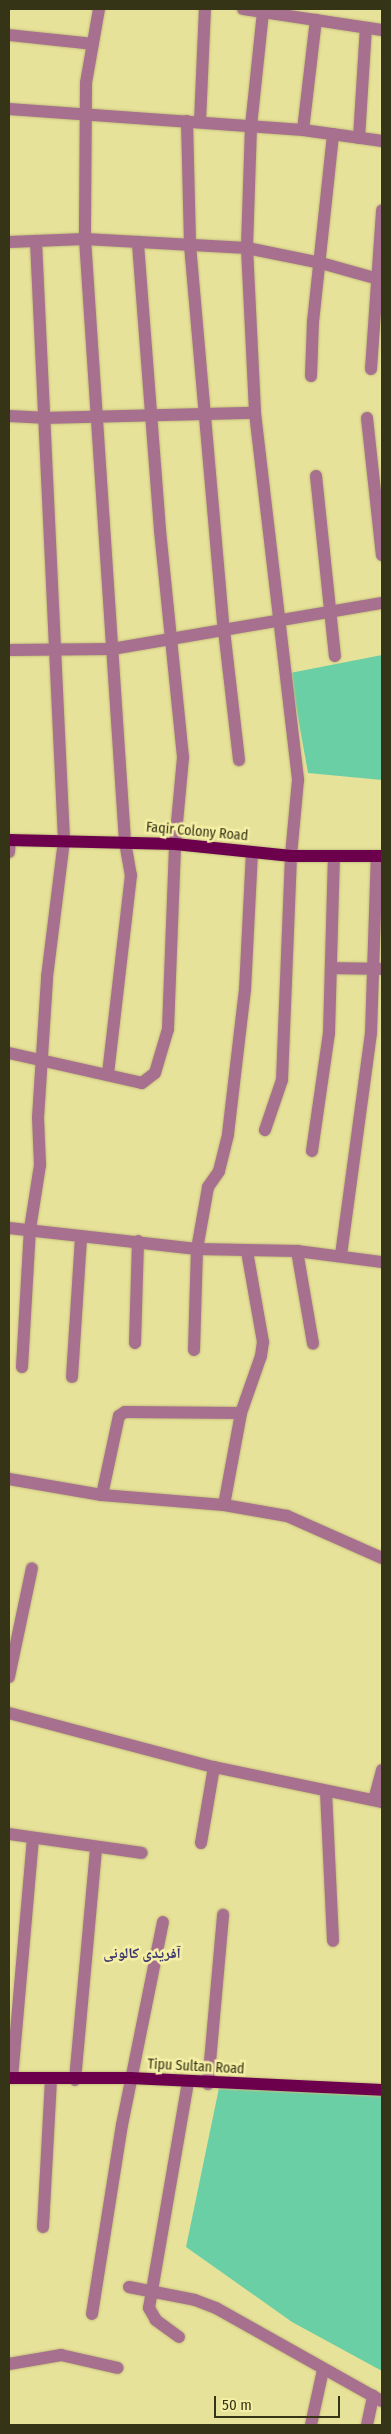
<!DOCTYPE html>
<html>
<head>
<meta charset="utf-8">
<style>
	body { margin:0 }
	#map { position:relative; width:391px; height:2434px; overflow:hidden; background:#e7e299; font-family:"Fira Sans Condensed","Noto Naskh Arabic",sans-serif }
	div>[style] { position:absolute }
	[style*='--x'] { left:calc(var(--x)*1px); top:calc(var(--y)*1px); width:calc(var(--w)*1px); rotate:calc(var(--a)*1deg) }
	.green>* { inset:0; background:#6bcfa6 }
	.roads { filter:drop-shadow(0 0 1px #c4bf7f) drop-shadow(0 0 1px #c4bf7f) }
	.minor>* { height:12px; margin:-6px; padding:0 6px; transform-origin:6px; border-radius:6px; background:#a6708e }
	.major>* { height:12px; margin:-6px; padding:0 6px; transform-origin:6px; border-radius:6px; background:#6c004d }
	span { translate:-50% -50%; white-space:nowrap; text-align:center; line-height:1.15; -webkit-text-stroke:5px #f4efa5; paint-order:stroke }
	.street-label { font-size:14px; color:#363416 }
	.neighbourhood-label { font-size:15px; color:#3a3470; font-weight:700 }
	.frame { position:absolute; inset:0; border:10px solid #363416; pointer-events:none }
	.scale { position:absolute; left:214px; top:2396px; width:126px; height:22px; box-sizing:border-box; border:2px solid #363416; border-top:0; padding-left:6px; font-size:15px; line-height:18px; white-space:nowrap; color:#363416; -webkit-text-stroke:4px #f4efa5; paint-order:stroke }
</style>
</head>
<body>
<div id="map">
	<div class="green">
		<i style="clip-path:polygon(382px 655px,382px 780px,308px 773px,290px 673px)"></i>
		<i style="clip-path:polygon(220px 2083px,382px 2085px,382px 2371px,292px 2322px,186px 2247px)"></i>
	</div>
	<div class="roads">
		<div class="minor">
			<i style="--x:99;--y:9;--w:75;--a:100"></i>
			<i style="--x:86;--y:83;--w:156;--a:90.4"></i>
			<i style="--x:85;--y:239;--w:604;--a:86.2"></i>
			<i style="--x:125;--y:842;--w:34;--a:80"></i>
			<i style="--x:131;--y:875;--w:199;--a:96.6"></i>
			<i style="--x:243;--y:9;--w:141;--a:8.6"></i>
			<i style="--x:263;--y:12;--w:115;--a:96"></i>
			<i style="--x:251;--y:126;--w:122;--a:91.9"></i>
			<i style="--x:247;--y:248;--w:165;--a:87.2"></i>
			<i style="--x:255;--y:413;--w:370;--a:83.3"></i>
			<i style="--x:298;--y:780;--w:76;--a:95.3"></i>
			<i style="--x:291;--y:856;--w:224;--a:92.3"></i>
			<i style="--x:282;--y:1080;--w:53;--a:108.8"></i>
			<i style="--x:9;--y:35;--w:84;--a:6.1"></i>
			<i style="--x:9;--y:109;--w:295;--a:4.1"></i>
			<i style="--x:303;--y:130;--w:80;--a:7.9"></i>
			<i style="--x:187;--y:121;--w:124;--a:88.6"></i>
			<i style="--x:190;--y:245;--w:386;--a:85"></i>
			<i style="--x:224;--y:630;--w:131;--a:83.4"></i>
			<i style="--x:200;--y:122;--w:113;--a:-87.5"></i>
			<i style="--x:303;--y:130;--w:111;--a:-83.3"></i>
			<i style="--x:359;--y:138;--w:110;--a:-86.4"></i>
			<i style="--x:9;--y:242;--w:76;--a:-2.3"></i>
			<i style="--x:85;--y:239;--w:162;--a:3.2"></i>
			<i style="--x:247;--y:248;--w:76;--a:11.5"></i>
			<i style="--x:321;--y:263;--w:63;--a:15.6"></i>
			<i style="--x:371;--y:369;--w:159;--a:-86"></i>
			<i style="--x:311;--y:376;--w:54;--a:-87.9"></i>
			<i style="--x:313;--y:322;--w:189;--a:-83.9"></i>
			<i style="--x:9;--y:416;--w:34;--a:3"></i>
			<i style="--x:43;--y:418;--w:212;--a:-1.4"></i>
			<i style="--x:367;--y:418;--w:138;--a:83.8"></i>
			<i style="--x:316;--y:476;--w:181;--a:84"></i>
			<i style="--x:9;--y:650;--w:103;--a:-0.6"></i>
			<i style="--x:112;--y:649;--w:274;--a:-9.7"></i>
			<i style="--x:9;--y:852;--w:12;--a:-85"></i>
			<i style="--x:331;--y:968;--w:51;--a:1.1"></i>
			<i style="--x:9;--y:1053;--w:136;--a:12.7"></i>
			<i style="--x:142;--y:1083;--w:16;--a:-38"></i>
			<i style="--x:155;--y:1073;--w:46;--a:-73.5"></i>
			<i style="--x:168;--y:1029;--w:185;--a:-87.8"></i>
			<i style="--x:175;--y:844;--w:87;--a:-84.7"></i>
			<i style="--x:183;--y:757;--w:228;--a:-95.8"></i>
			<i style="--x:160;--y:530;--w:289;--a:-94.4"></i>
			<i style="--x:312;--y:1151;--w:119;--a:-81.8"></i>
			<i style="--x:329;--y:1033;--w:177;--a:-88.4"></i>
			<i style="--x:9;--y:1228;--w:189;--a:6.4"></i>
			<i style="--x:197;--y:1249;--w:100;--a:1.1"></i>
			<i style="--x:297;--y:1251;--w:86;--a:7.4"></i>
			<i style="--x:297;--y:1251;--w:94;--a:80.2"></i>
			<i style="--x:341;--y:1255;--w:224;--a:-82.3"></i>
			<i style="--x:371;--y:1033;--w:177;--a:-88.1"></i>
			<i style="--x:135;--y:1343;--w:102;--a:-88.3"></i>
			<i style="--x:194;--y:1350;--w:101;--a:-88.3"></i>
			<i style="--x:197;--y:1249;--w:63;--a:-79.9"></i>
			<i style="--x:208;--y:1187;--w:19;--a:-55"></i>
			<i style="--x:219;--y:1171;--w:38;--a:-76"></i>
			<i style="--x:228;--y:1134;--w:145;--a:-83.3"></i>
			<i style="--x:245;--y:990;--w:137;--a:-87.1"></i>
			<i style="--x:22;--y:1367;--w:138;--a:-86.7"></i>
			<i style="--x:30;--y:1229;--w:65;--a:-81.1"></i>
			<i style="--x:40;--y:1165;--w:47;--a:-92.4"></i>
			<i style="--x:38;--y:1118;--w:141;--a:-86.3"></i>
			<i style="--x:47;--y:977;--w:138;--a:-82.9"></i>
			<i style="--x:64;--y:840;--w:600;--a:-92.68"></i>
			<i style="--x:72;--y:1377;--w:141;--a:-86.3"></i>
			<i style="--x:9;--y:1479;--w:94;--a:9.8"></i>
			<i style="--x:102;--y:1495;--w:122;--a:4.7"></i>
			<i style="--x:224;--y:1505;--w:64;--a:9.9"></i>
			<i style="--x:287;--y:1516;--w:104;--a:23.9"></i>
			<i style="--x:102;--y:1495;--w:81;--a:-77.9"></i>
			<i style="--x:119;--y:1416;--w:7;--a:-34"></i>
			<i style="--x:125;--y:1412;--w:116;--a:0.5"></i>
			<i style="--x:224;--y:1505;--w:94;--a:-79.5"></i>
			<i style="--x:241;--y:1413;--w:60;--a:-70.7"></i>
			<i style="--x:261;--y:1356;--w:14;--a:-82"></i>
			<i style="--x:263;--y:1342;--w:92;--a:-100"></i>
			<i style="--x:9;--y:1677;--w:111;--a:-78.1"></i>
			<i style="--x:9;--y:1713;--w:212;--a:14.8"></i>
			<i style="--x:214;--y:1767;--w:172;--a:11.8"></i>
			<i style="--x:326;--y:1792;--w:149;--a:87.3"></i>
			<i style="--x:374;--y:1800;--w:31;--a:-75"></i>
			<i style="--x:9;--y:1834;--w:134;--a:8.1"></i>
			<i style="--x:201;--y:1843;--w:77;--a:-80.3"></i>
			<i style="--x:12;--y:2078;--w:241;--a:-85"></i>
			<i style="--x:75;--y:2080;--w:234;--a:-84.8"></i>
			<i style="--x:208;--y:2084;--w:170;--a:-84.9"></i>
			<i style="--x:43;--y:2227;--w:148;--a:-86.9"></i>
			<i style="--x:129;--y:2287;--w:67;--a:11.1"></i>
			<i style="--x:195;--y:2300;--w:22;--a:21"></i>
			<i style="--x:216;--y:2308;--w:190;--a:29.3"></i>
			<i style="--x:92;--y:2314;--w:191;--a:-81"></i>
			<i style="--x:122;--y:2125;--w:207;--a:-78.6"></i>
			<i style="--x:179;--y:2337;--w:29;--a:-144"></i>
			<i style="--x:156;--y:2320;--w:14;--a:-120"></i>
			<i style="--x:149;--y:2308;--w:229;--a:-80.2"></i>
			<i style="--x:9;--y:2364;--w:53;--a:-9.8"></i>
			<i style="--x:61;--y:2355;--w:58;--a:12.8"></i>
			<i style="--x:311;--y:2425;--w:56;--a:-77.7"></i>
			<i style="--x:367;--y:2425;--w:30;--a:-78"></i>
		</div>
		<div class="major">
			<i style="--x:9;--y:840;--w:166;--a:1.4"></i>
			<i style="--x:175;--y:844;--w:117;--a:5.9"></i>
			<i style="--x:291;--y:856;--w:91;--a:0"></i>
			<i style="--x:9;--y:2078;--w:121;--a:0"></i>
			<i style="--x:130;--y:2078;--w:252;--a:2.7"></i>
		</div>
	</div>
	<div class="street-label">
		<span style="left:197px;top:832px;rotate:5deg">Faqir Colony Road</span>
		<span style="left:196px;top:2067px;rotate:3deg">Tipu Sultan Road</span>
	</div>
	<div class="neighbourhood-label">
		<span style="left:142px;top:1954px">آفریدی کالونی</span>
	</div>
	<div class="frame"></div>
	<div class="scale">50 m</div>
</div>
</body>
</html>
